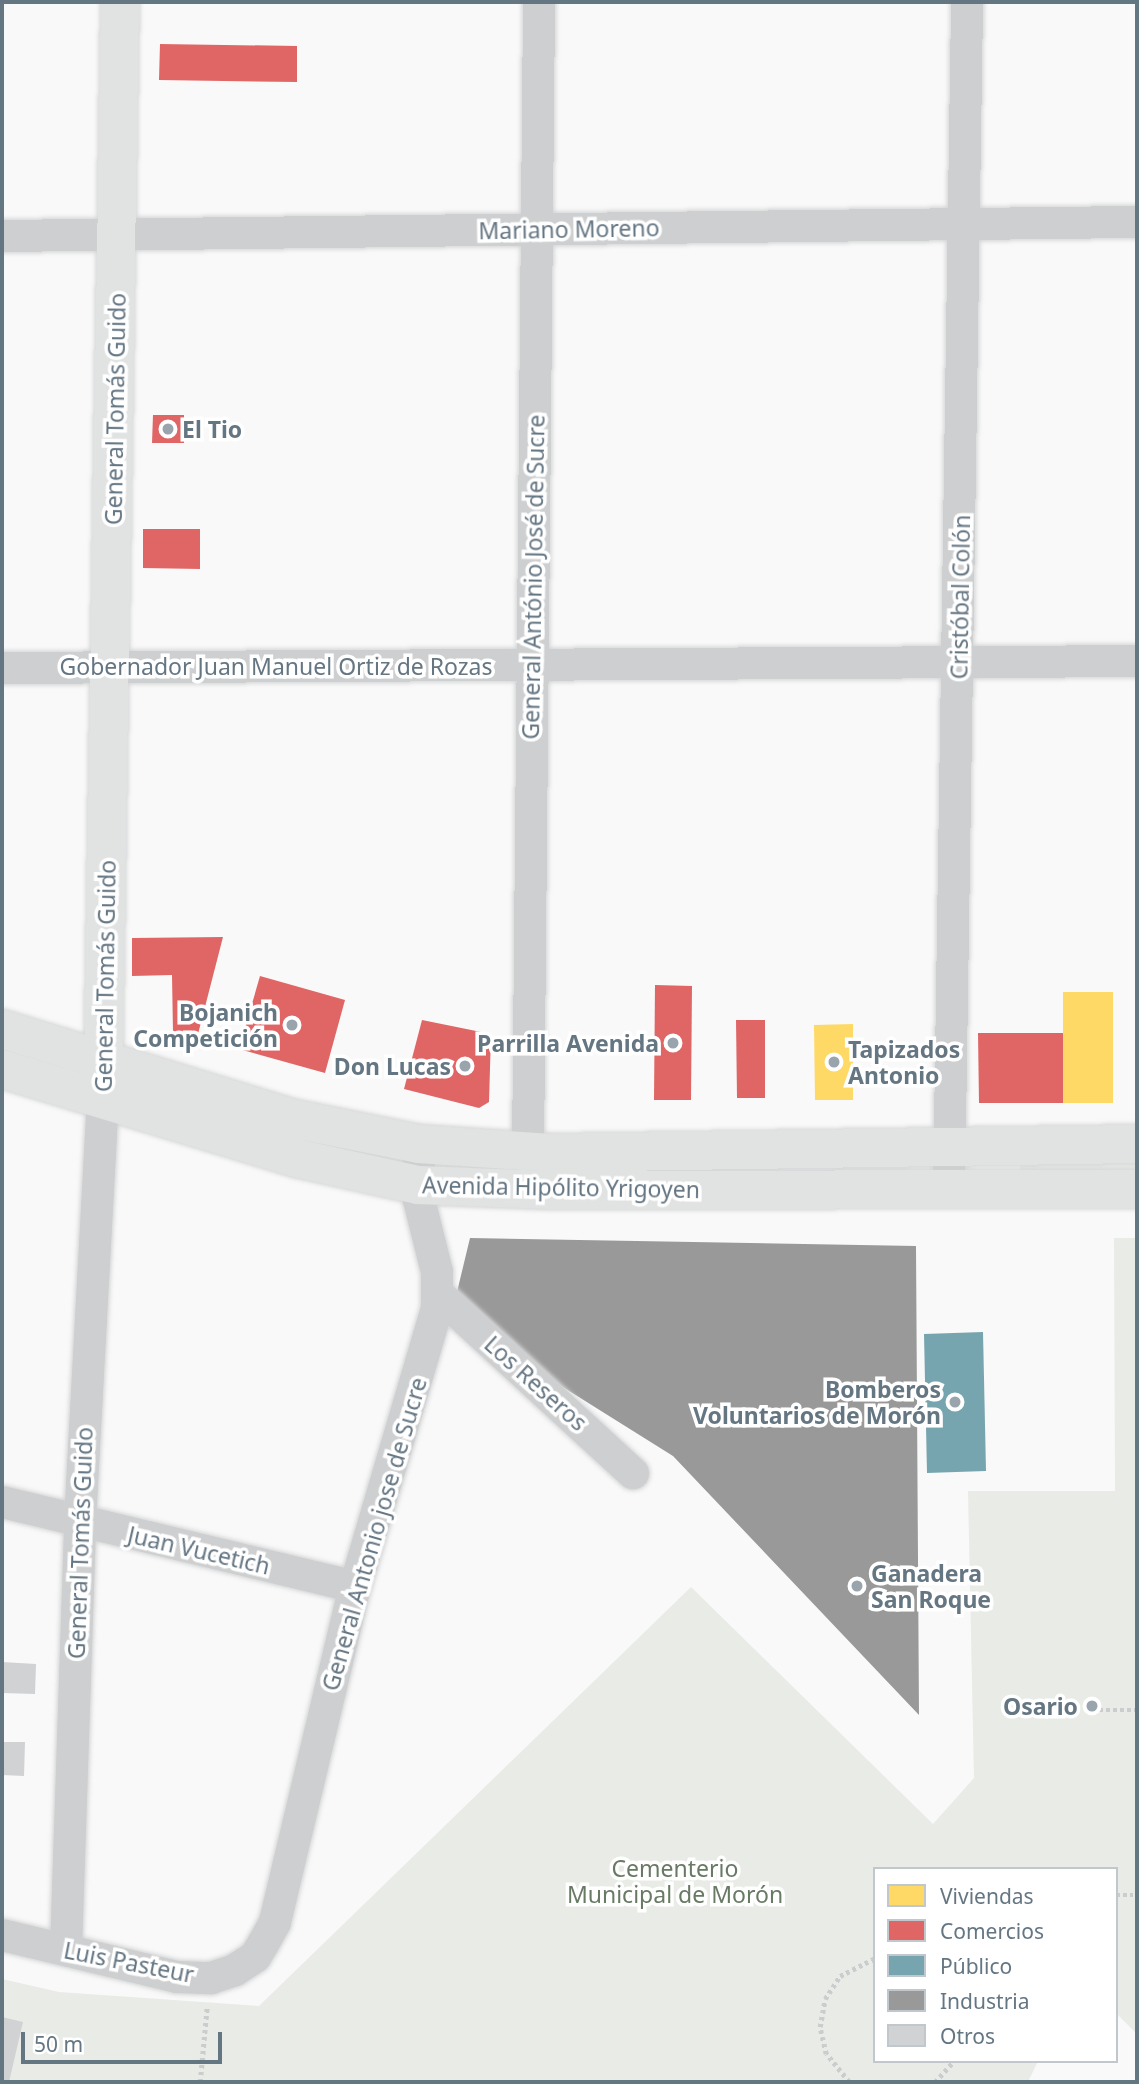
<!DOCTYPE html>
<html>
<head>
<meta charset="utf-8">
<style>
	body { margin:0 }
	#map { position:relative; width:1139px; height:2084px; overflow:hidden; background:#f9f9f9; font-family:"Noto Sans",sans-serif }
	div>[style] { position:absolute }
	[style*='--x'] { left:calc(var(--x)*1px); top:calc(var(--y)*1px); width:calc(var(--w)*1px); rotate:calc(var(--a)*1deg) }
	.green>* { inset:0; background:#e8ebe6 }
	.homes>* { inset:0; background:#ffd966 }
	.shops>* { inset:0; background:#e06666 }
	.public>* { inset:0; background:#76a5af }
	.industry>* { inset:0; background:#999 }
	.building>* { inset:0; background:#d0d2d3 }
	.path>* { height:4.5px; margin-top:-2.25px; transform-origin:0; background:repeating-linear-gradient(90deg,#cbcccd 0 3.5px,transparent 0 7px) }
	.roads { filter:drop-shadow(0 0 2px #d5d6d7) drop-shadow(0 0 2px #d5d6d7) }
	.minor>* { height:32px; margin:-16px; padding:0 16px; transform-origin:16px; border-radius:16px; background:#cecfd0 }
	.major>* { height:38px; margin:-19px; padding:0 19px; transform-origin:19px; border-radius:19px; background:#e1e2e2 }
	.dots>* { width:19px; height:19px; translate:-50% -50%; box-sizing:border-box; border:4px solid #fff; border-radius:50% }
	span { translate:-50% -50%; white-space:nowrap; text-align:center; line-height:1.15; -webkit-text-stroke:7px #fff; paint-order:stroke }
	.street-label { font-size:23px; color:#657683 }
	.poi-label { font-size:23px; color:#657683; font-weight:700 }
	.left { translate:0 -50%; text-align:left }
	.right { translate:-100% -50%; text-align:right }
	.park-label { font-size:23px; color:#687a64 }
	.frame { position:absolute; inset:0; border:4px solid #657683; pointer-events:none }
	.legend { position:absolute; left:873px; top:1867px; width:245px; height:196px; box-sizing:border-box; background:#fff; border:2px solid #c1c8cd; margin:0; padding:9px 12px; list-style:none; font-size:21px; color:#657683 }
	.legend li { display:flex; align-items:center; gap:14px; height:35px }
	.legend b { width:35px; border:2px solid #c1c8cd }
	.scale { position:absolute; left:21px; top:2032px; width:201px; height:32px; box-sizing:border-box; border:4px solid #657683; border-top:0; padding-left:9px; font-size:21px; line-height:24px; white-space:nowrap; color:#657683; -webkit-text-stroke:5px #fff; paint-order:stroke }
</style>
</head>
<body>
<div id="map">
	<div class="green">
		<i style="clip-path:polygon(1137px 1162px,1137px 1171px,1020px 1172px,1020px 1163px)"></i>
		<i style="clip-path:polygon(1114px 1238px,1137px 1238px,1137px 2034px,1116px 2013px,1116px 1869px,875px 1869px,875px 2061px,1038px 2061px,1028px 2082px,2px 2082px,2px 1979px,59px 1992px,259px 2006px,691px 1587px,933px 1824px,974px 1778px,968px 1491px,1115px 1491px)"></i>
	</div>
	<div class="homes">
		<i style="clip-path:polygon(1063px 992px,1113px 992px,1113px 1103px,1063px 1103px)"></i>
		<i style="clip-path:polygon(853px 1024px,853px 1100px,815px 1100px,814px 1025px)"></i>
	</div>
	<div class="shops">
		<i style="clip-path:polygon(160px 44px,297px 46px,297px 82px,159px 80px)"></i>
		<i style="clip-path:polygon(153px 415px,184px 415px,184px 443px,152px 443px)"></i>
		<i style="clip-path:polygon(143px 529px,200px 529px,200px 569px,143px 568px)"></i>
		<i style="clip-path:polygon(223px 937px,197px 1038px,173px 1033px,172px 975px,132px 976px,132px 938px)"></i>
		<i style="clip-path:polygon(260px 976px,345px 1000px,325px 1073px,239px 1049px)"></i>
		<i style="clip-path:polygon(655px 985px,692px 986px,691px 1100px,654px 1100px)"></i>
		<i style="clip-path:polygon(422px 1020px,491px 1034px,489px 1102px,479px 1108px,404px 1089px)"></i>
		<i style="clip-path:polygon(736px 1020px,765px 1020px,765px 1098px,737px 1098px)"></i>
		<i style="clip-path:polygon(978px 1033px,1063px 1033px,1063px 1103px,979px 1103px)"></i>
	</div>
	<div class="public">
		<i style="clip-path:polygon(983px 1332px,986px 1471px,927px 1473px,924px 1334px)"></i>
	</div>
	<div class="industry">
		<i style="clip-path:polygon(470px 1238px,916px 1246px,919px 1715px,673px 1456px,550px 1379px,457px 1292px)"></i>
	</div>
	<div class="building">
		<i style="clip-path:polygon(2px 1662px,36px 1664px,35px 1694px,2px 1693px)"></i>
		<i style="clip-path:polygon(2px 1742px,25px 1742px,24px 1776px,2px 1775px)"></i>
		<i style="clip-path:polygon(2px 2017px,23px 2022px,9px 2082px,2px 2082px)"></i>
	</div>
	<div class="path">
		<i style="--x:1092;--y:1710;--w:45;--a:0"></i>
		<i style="--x:1116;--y:1895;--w:21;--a:0"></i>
		<i style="--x:200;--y:2082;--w:75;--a:-84.7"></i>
		<i style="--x:849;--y:2082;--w:36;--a:-129"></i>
		<i style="--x:826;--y:2054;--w:28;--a:-103"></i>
		<i style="--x:820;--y:2027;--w:28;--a:-80"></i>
		<i style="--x:825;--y:1999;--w:27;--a:-57"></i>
		<i style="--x:840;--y:1976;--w:39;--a:-27"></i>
		<i style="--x:935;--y:2082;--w:28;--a:-48"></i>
	</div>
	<div class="roads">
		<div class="minor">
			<i style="--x:2;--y:236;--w:1135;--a:-0.71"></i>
			<i style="--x:2;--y:668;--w:1135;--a:-0.35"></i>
			<i style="--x:528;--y:1153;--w:1151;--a:-89.45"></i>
			<i style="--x:949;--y:1192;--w:1190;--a:-89.13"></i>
			<i style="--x:438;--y:1294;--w:265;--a:42.6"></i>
			<i style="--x:2;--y:1502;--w:363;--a:13.5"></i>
			<i style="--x:2;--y:1935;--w:180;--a:13.5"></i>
			<i style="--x:177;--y:1977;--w:34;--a:2"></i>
			<i style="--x:211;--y:1978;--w:25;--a:-18"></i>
			<i style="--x:235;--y:1970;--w:24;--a:-33"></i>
			<i style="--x:255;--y:1957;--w:15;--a:-58"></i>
			<i style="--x:263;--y:1944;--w:25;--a:-61"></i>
			<i style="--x:275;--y:1922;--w:344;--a:-76.6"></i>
			<i style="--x:355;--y:1587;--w:291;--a:-73.6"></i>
			<i style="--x:437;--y:1308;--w:36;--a:-90"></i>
			<i style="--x:437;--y:1272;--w:74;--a:-104"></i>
			<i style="--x:419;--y:1200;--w:56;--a:-90"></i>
			<i style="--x:66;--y:1950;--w:428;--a:-88.1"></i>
			<i style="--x:80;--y:1522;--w:424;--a:-86.9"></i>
		</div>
		<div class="major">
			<i style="--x:2;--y:1029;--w:307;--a:17.1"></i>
			<i style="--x:295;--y:1119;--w:126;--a:11.4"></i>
			<i style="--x:419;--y:1144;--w:131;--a:3.9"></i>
			<i style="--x:550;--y:1153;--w:587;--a:-0.88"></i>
			<i style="--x:2;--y:1069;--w:307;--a:16.8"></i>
			<i style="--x:296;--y:1158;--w:125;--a:12.5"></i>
			<i style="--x:418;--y:1185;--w:131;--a:2.2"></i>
			<i style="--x:549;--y:1190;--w:588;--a:-0.1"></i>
			<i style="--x:103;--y:1083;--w:1081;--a:-89.1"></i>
		</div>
	</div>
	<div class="dots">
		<i style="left:168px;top:429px;background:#99a4ac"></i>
		<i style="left:292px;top:1025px;background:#99a4ac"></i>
		<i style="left:673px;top:1043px;background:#99a4ac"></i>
		<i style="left:834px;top:1062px;background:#99a4ac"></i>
		<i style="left:465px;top:1066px;background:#99a4ac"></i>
		<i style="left:955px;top:1402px;background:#99a4ac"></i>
		<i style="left:857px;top:1586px;background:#99a4ac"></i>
		<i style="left:1092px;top:1706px;background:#99a4ac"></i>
	</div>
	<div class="street-label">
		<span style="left:569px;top:229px;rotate:-1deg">Mariano Moreno</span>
		<span style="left:115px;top:409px;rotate:-89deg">General Tomás Guido</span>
		<span style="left:533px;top:577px;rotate:-89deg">General António José de Sucre</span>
		<span style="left:960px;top:597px;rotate:-89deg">Cristóbal Colón</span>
		<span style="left:276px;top:666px">Gobernador Juan Manuel Ortiz de Rozas</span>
		<span style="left:105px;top:976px;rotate:-89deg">General Tomás Guido</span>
		<span style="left:561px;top:1187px;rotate:1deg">Avenida Hipólito Yrigoyen</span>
		<span style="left:536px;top:1383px;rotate:42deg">Los Reseros</span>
		<span style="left:374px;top:1534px;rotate:-74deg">General Antonio jose de Sucre</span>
		<span style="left:80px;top:1543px;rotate:-88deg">General Tomás Guido</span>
		<span style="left:199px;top:1550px;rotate:13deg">Juan Vucetich</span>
		<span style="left:129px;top:1962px;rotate:11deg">Luis Pasteur</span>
	</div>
	<div class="poi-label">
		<span class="left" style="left:182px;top:429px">El Tio</span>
		<span class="right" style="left:278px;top:1025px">Bojanich<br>Competición</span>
		<span class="right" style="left:659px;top:1043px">Parrilla Avenida</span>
		<span class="left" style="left:848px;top:1062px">Tapizados<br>Antonio</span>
		<span class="right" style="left:451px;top:1066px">Don Lucas</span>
		<span class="right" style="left:941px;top:1402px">Bomberos<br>Voluntarios de Morón</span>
		<span class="left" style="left:871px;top:1586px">Ganadera<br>San Roque</span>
		<span class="right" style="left:1078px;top:1706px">Osario</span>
	</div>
	<div class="park-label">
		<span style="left:675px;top:1881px">Cementerio<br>Municipal de Morón</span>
	</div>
	<div class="frame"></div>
	<ul class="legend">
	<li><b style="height:19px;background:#ffd966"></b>Viviendas</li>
	<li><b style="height:19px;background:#e06666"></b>Comercios</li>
	<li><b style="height:19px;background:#76a5af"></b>Público</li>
	<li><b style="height:19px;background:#999"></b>Industria</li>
	<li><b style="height:19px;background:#d0d2d3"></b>Otros</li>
	</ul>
	<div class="scale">50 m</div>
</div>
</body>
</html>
